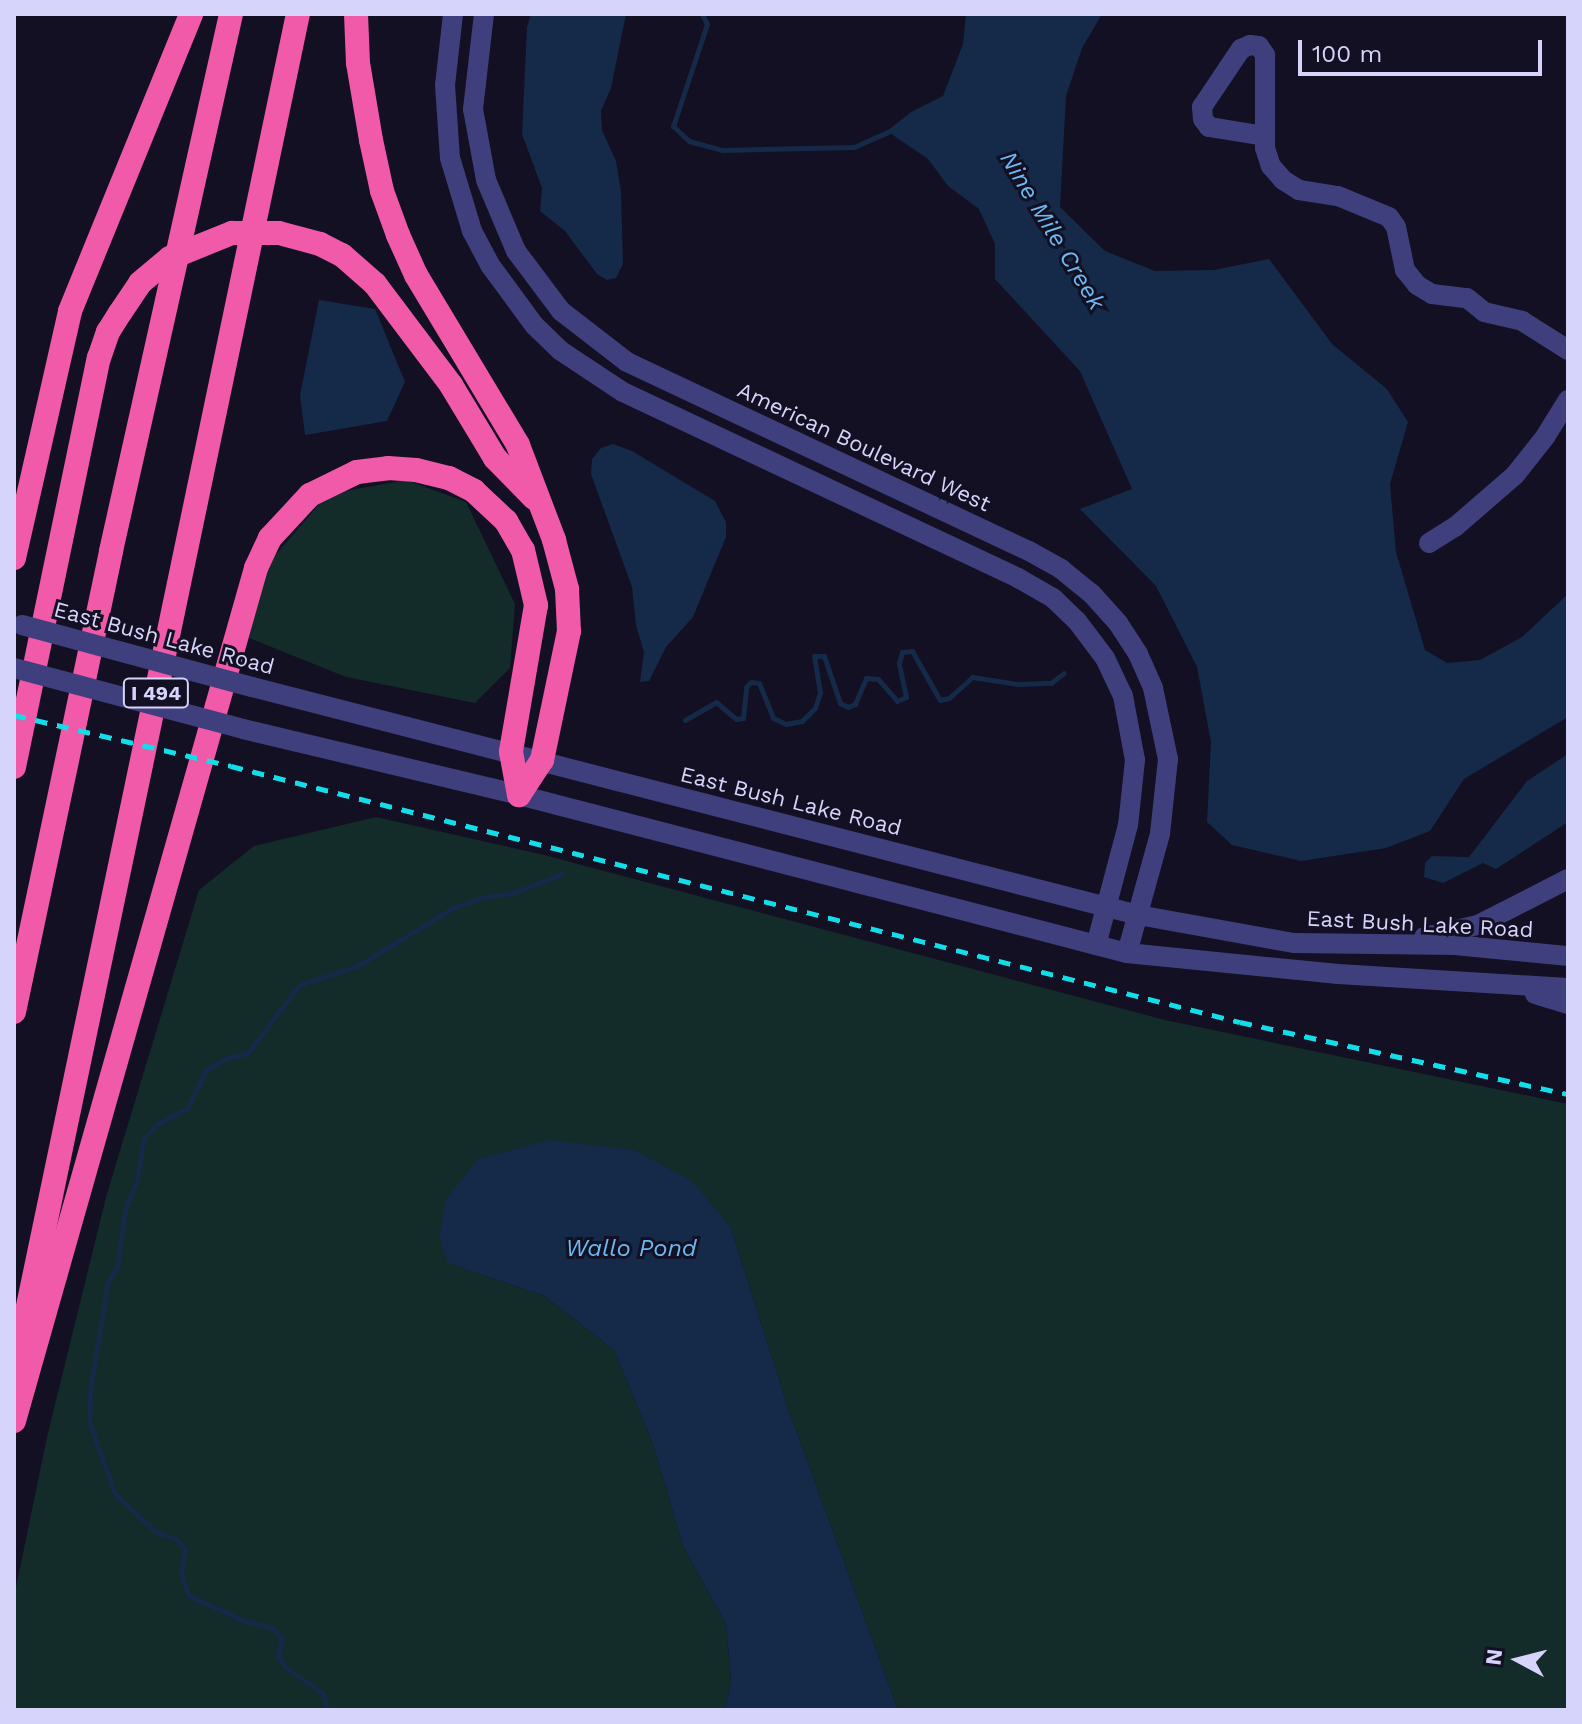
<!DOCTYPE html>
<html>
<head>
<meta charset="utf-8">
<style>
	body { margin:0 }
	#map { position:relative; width:1582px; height:1724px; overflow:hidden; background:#121022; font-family:"Work Sans",sans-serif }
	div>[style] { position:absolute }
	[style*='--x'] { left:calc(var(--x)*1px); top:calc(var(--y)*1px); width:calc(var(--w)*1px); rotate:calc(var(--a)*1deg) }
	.green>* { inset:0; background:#132b29 }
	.water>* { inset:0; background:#142a48 }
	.stream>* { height:5px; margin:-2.5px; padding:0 2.5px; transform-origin:2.5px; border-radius:2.5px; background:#142a48 }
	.minor>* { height:20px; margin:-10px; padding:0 10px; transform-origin:10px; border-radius:10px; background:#3f3f7d }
	.highway>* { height:24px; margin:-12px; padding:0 12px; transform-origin:12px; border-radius:12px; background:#f15aa9 }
	.rail>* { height:5px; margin-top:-2.5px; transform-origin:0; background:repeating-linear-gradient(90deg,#13dde8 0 12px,transparent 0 22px) }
	.minor-bridge>* { height:20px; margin:-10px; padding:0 10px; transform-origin:10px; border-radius:10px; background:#3f3f7d }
	.highway-bridge>* { height:24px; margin:-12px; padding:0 12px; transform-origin:12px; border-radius:12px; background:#f15aa9 }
	span { translate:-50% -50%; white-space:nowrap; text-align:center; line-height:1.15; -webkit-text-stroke:6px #121022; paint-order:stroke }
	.shield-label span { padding:2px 6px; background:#121022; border:2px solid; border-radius:6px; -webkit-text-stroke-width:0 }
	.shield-label { font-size:20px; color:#d7d4fb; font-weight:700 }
	.street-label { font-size:22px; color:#d7d4fb }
	.water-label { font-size:24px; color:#6bbaf3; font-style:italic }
	.frame { position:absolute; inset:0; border:16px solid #d7d4fb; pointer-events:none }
	.north { position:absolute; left:1478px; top:1620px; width:80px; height:80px; -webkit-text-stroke:6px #121022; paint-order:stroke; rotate:277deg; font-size:22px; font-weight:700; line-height:32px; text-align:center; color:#d7d4fb }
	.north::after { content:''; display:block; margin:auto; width:28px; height:36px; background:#d7d4fb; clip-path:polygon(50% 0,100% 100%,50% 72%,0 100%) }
	.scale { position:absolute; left:1298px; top:40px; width:244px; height:36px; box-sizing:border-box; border:4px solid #d7d4fb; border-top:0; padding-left:10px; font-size:24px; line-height:28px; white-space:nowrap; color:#d7d4fb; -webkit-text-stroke:6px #121022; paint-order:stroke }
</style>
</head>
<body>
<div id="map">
	<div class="green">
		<i style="clip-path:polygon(406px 480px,466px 502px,515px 604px,510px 668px,475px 703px,346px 677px,249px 638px,267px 565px,328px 494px)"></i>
		<i style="clip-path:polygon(376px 817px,544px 855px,1165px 1020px,1568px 1104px,1568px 1710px,898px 1710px,788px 1408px,731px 1228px,449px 1263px,544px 1296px,614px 1350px,653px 1444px,683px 1546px,726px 1624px,731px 1680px,725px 1710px,14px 1710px,14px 1597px,47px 1437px,106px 1197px,199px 890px,254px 846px)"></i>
	</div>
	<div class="water">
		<i style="clip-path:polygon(531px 14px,626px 14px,611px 88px,601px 111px,602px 130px,616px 161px,621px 192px,623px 264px,616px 278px,607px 280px,597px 274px,565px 231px,540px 211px,542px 188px,522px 134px,527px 27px)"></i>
		<i style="clip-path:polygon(966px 14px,1102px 14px,1082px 48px,1066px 96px,1060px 207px,1105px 251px,1155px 271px,1214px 270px,1269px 259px,1332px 344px,1387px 389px,1408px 422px,1390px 484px,1396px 552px,1425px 650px,1447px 663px,1480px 660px,1522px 637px,1568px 594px,1568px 717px,1464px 779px,1430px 831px,1386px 848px,1301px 861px,1232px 845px,1207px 822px,1211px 742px,1197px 667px,1156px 586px,1080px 509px,1132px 489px,1080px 371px,995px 279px,995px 244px,979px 209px,948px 186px,928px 159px,887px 131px,911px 112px,943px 96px,963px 44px)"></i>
		<i style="clip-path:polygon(319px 300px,375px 309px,405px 382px,387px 421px,305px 435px,300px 395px)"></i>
		<i style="clip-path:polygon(613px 444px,632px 451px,715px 501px,726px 522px,726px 537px,693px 617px,666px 647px,649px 681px,640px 682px,644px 652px,636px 625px,632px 587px,591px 474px,592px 459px,601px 448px)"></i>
		<i style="clip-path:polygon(1568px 754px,1568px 822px,1496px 869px,1483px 863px,1443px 883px,1424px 877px,1425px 863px,1432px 856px,1469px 857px,1527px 781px)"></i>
		<i style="clip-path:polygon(549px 1140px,634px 1150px,692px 1181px,731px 1228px,788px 1408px,898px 1710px,725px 1710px,731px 1680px,726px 1624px,683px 1546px,653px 1444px,614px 1350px,544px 1296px,448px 1263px,439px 1238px,445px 1201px,478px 1159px)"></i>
	</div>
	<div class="stream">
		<i style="--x:702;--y:14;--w:11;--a:63"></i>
		<i style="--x:707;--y:24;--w:108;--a:108.4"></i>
		<i style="--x:673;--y:126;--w:22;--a:43"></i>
		<i style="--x:689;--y:141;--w:34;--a:15"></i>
		<i style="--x:722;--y:150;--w:132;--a:-1.3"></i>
		<i style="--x:854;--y:147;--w:39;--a:-24"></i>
		<i style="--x:685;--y:720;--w:36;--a:-30"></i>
		<i style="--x:716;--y:702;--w:26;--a:40"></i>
		<i style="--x:736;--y:719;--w:7;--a:-8"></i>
		<i style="--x:743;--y:718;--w:31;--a:-84"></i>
		<i style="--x:746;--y:687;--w:7;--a:-45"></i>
		<i style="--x:751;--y:682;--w:8;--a:7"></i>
		<i style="--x:759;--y:683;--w:38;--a:68"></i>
		<i style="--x:773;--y:718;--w:14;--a:25"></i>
		<i style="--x:786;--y:724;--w:16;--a:-11"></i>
		<i style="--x:802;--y:721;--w:18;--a:-45"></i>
		<i style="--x:815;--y:708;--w:16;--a:-72"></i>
		<i style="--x:820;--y:693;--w:37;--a:-99"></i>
		<i style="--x:814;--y:656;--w:10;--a:0"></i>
		<i style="--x:824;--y:656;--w:50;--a:71.2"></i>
		<i style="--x:840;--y:703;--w:9;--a:27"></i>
		<i style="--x:848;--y:707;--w:8;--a:-23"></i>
		<i style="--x:855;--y:704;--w:28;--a:-67"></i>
		<i style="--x:866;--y:678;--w:12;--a:5"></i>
		<i style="--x:878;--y:679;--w:29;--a:49"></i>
		<i style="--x:897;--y:701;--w:10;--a:-24"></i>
		<i style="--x:906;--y:697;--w:35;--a:-102"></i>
		<i style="--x:899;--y:663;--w:11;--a:-75"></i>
		<i style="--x:902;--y:652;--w:10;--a:-6"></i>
		<i style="--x:912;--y:651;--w:56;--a:60.3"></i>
		<i style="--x:940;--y:700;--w:9;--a:-13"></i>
		<i style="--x:949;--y:698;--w:31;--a:-42"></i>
		<i style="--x:972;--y:677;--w:47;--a:8.7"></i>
		<i style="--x:1018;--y:684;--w:33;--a:-2"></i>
		<i style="--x:1051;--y:683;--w:16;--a:-38"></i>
		<i style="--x:327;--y:1710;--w:17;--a:-103"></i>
		<i style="--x:323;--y:1693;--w:46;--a:-145.6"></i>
		<i style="--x:285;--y:1667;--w:13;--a:-122"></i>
		<i style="--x:278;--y:1656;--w:17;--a:-77"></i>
		<i style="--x:282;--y:1639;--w:14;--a:-129"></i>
		<i style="--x:273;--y:1628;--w:29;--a:-166"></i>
		<i style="--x:245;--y:1621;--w:61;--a:-155.9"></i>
		<i style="--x:189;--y:1596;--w:23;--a:-110"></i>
		<i style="--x:181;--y:1574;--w:25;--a:-81"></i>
		<i style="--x:185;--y:1549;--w:13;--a:-132"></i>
		<i style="--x:176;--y:1539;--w:21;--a:-161"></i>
		<i style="--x:156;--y:1532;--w:56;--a:-137.2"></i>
		<i style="--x:115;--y:1494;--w:65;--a:-109.8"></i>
		<i style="--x:93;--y:1433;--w:15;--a:-106"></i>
		<i style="--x:89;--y:1419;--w:35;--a:-87"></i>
		<i style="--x:91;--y:1384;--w:86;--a:-80.6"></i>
		<i style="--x:105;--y:1299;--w:18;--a:-81"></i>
		<i style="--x:108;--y:1281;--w:17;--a:-57"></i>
		<i style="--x:117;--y:1267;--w:58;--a:-82"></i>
		<i style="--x:125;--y:1210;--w:31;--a:-68"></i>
		<i style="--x:137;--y:1181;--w:41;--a:-81.7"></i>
		<i style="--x:143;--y:1140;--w:19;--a:-51"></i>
		<i style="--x:155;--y:1125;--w:36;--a:-28"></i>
		<i style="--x:187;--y:1108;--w:42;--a:-63.4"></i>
		<i style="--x:206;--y:1070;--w:24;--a:-30"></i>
		<i style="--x:227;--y:1058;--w:22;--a:-13"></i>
		<i style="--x:248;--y:1053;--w:85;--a:-53.1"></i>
		<i style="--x:299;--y:985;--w:61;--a:-18.1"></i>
		<i style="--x:357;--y:966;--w:112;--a:-31.1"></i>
		<i style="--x:453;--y:908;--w:33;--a:-20"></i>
		<i style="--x:484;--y:897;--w:29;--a:-8"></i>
		<i style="--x:513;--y:893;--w:53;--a:-21.2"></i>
	</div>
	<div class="minor">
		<i style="--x:453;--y:14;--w:71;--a:96.4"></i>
		<i style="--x:445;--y:85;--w:73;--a:86.1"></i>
		<i style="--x:450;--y:158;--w:76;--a:73.2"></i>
		<i style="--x:472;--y:231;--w:38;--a:62"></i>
		<i style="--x:490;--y:265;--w:74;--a:53.7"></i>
		<i style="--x:534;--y:325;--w:37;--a:44"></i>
		<i style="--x:561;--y:351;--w:74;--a:33.5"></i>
		<i style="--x:623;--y:392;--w:437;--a:25.2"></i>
		<i style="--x:1018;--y:578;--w:40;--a:29.7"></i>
		<i style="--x:1053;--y:598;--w:33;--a:44"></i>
		<i style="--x:1077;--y:621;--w:46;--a:52.9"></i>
		<i style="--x:1105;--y:658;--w:42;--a:64.7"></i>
		<i style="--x:1123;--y:696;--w:65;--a:79.4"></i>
		<i style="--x:1135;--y:760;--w:65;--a:96.1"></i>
		<i style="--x:1128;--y:825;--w:124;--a:104.9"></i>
		<i style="--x:484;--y:14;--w:96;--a:96.6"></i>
		<i style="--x:473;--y:109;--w:72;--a:79.6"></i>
		<i style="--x:486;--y:180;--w:77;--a:67.1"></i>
		<i style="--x:516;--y:251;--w:75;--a:53.1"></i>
		<i style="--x:561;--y:311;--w:83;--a:37.7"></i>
		<i style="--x:627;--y:362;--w:444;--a:25.2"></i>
		<i style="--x:1029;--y:551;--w:37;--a:29"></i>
		<i style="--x:1061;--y:569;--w:38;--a:39"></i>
		<i style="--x:1091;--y:593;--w:40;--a:48"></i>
		<i style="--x:1118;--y:623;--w:37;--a:57"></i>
		<i style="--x:1138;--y:654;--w:37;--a:66"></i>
		<i style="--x:1153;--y:688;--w:73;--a:78.1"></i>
		<i style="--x:1168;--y:759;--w:75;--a:96.1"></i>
		<i style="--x:1160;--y:834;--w:123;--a:105.5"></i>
		<i style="--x:1265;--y:136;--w:57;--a:-170.9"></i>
		<i style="--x:1209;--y:127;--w:10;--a:-127"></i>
		<i style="--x:1203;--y:119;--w:12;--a:-95"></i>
		<i style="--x:1202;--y:107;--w:70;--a:-56.1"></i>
		<i style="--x:1241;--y:49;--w:10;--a:-24"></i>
		<i style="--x:1250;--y:45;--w:9;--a:6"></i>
		<i style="--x:1259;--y:46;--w:11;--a:56"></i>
		<i style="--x:1265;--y:55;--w:93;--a:90"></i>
		<i style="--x:1265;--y:148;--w:19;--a:72"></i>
		<i style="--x:1271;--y:166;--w:18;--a:49"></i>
		<i style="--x:1283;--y:180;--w:19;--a:32"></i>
		<i style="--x:1299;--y:190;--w:39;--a:9"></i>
		<i style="--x:1338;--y:196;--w:55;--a:22.4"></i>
		<i style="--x:1389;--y:217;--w:12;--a:55"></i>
		<i style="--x:1396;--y:227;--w:44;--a:78.2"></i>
		<i style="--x:1405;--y:270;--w:19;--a:51"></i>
		<i style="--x:1417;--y:285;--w:17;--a:31"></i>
		<i style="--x:1432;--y:294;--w:35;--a:7"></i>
		<i style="--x:1467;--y:298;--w:22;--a:39"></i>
		<i style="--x:1484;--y:312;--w:39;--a:13"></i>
		<i style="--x:1522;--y:321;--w:54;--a:32.2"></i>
		<i style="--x:1429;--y:543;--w:31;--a:-32"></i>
		<i style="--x:1455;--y:527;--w:79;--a:-40.9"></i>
		<i style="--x:1515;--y:475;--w:48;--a:-51.7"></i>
		<i style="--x:1545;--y:437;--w:44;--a:-58.1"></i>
		<i style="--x:252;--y:687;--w:915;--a:14.43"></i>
		<i style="--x:1138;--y:915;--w:158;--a:10.2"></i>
		<i style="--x:1294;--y:943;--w:161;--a:0.7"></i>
		<i style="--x:1455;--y:945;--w:114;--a:5.6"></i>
		<i style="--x:243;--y:729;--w:284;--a:13.4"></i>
		<i style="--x:519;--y:795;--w:628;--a:14.57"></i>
		<i style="--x:1127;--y:953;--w:212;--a:5.7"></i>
		<i style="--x:1338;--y:974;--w:230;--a:3.5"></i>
		<i style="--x:1424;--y:937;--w:55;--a:-12.5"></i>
		<i style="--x:1478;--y:925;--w:101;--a:-27.1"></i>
		<i style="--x:1535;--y:994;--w:34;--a:17"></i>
	</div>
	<div class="highway">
		<i style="--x:356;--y:14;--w:49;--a:87.7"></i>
		<i style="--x:358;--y:63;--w:78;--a:80.4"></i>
		<i style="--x:371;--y:140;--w:52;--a:77.8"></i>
		<i style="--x:382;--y:191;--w:47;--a:70"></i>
		<i style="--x:398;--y:235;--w:44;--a:65.8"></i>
		<i style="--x:416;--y:275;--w:198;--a:59"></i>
		<i style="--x:518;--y:445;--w:102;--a:69.2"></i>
		<i style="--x:554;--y:540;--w:51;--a:75.1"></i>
		<i style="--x:567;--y:589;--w:42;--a:87.3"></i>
		<i style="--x:569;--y:631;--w:132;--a:101.8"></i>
		<i style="--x:542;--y:760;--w:42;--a:123.3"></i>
		<i style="--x:342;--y:255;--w:44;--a:41.3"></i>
		<i style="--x:375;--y:284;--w:126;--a:53"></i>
		<i style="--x:451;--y:385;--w:85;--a:58.9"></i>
		<i style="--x:495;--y:458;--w:56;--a:45.7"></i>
		<i style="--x:14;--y:558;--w:253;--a:-77.2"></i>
		<i style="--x:70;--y:311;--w:321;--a:-67.8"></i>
		<i style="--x:14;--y:767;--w:418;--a:-78.3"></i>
		<i style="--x:99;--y:358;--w:28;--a:-71"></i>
		<i style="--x:108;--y:332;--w:22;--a:-58"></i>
		<i style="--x:14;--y:1012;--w:471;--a:-78.1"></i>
		<i style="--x:111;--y:551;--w:550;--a:-77.4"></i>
		<i style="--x:14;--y:1373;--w:1388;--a:-78.2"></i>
		<i style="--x:14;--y:1421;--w:887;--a:-74.16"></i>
		<i style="--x:256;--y:568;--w:33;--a:-65"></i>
		<i style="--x:270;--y:538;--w:59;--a:-47.1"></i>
		<i style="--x:310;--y:495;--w:52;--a:-26.1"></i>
		<i style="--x:357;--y:472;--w:31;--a:-7"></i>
		<i style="--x:388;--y:468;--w:28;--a:4"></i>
		<i style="--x:416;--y:470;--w:34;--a:14"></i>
		<i style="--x:449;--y:478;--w:28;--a:27"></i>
		<i style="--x:474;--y:491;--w:44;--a:43.2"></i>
		<i style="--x:506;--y:521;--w:34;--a:60"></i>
		<i style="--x:523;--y:550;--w:57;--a:76.7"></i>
		<i style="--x:536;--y:605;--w:149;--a:99.7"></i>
		<i style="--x:511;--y:752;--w:44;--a:79.5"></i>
	</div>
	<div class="rail">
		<i style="--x:14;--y:715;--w:223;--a:13.2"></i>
		<i style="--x:231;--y:766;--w:1041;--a:14.24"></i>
		<i style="--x:1240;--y:1022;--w:336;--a:12.4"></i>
	</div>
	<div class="minor-bridge">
		<i style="--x:22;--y:625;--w:238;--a:15.1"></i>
		<i style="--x:14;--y:668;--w:237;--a:14.9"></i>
	</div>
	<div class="highway-bridge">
		<i style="--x:120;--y:313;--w:36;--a:-56"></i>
		<i style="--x:140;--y:283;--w:39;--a:-40"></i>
		<i style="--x:170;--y:258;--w:67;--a:-22"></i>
		<i style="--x:232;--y:233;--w:47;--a:0"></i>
		<i style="--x:279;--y:233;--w:42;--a:15"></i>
		<i style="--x:320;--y:244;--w:25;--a:27"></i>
	</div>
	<div class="shield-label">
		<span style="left:156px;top:693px">I 494</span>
	</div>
	<div class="street-label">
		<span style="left:864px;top:447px;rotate:25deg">American Boulevard West</span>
		<span style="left:164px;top:638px;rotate:15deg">East Bush Lake Road</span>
		<span style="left:791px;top:801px;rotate:14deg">East Bush Lake Road</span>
		<span style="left:1420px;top:924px;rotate:3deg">East Bush Lake Road</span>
	</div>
	<div class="water-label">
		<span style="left:1052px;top:231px;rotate:59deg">Nine Mile Creek</span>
		<span style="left:631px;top:1249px">Wallo Pond</span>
	</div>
	<div class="frame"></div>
	<div class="north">N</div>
	<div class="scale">100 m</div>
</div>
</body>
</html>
